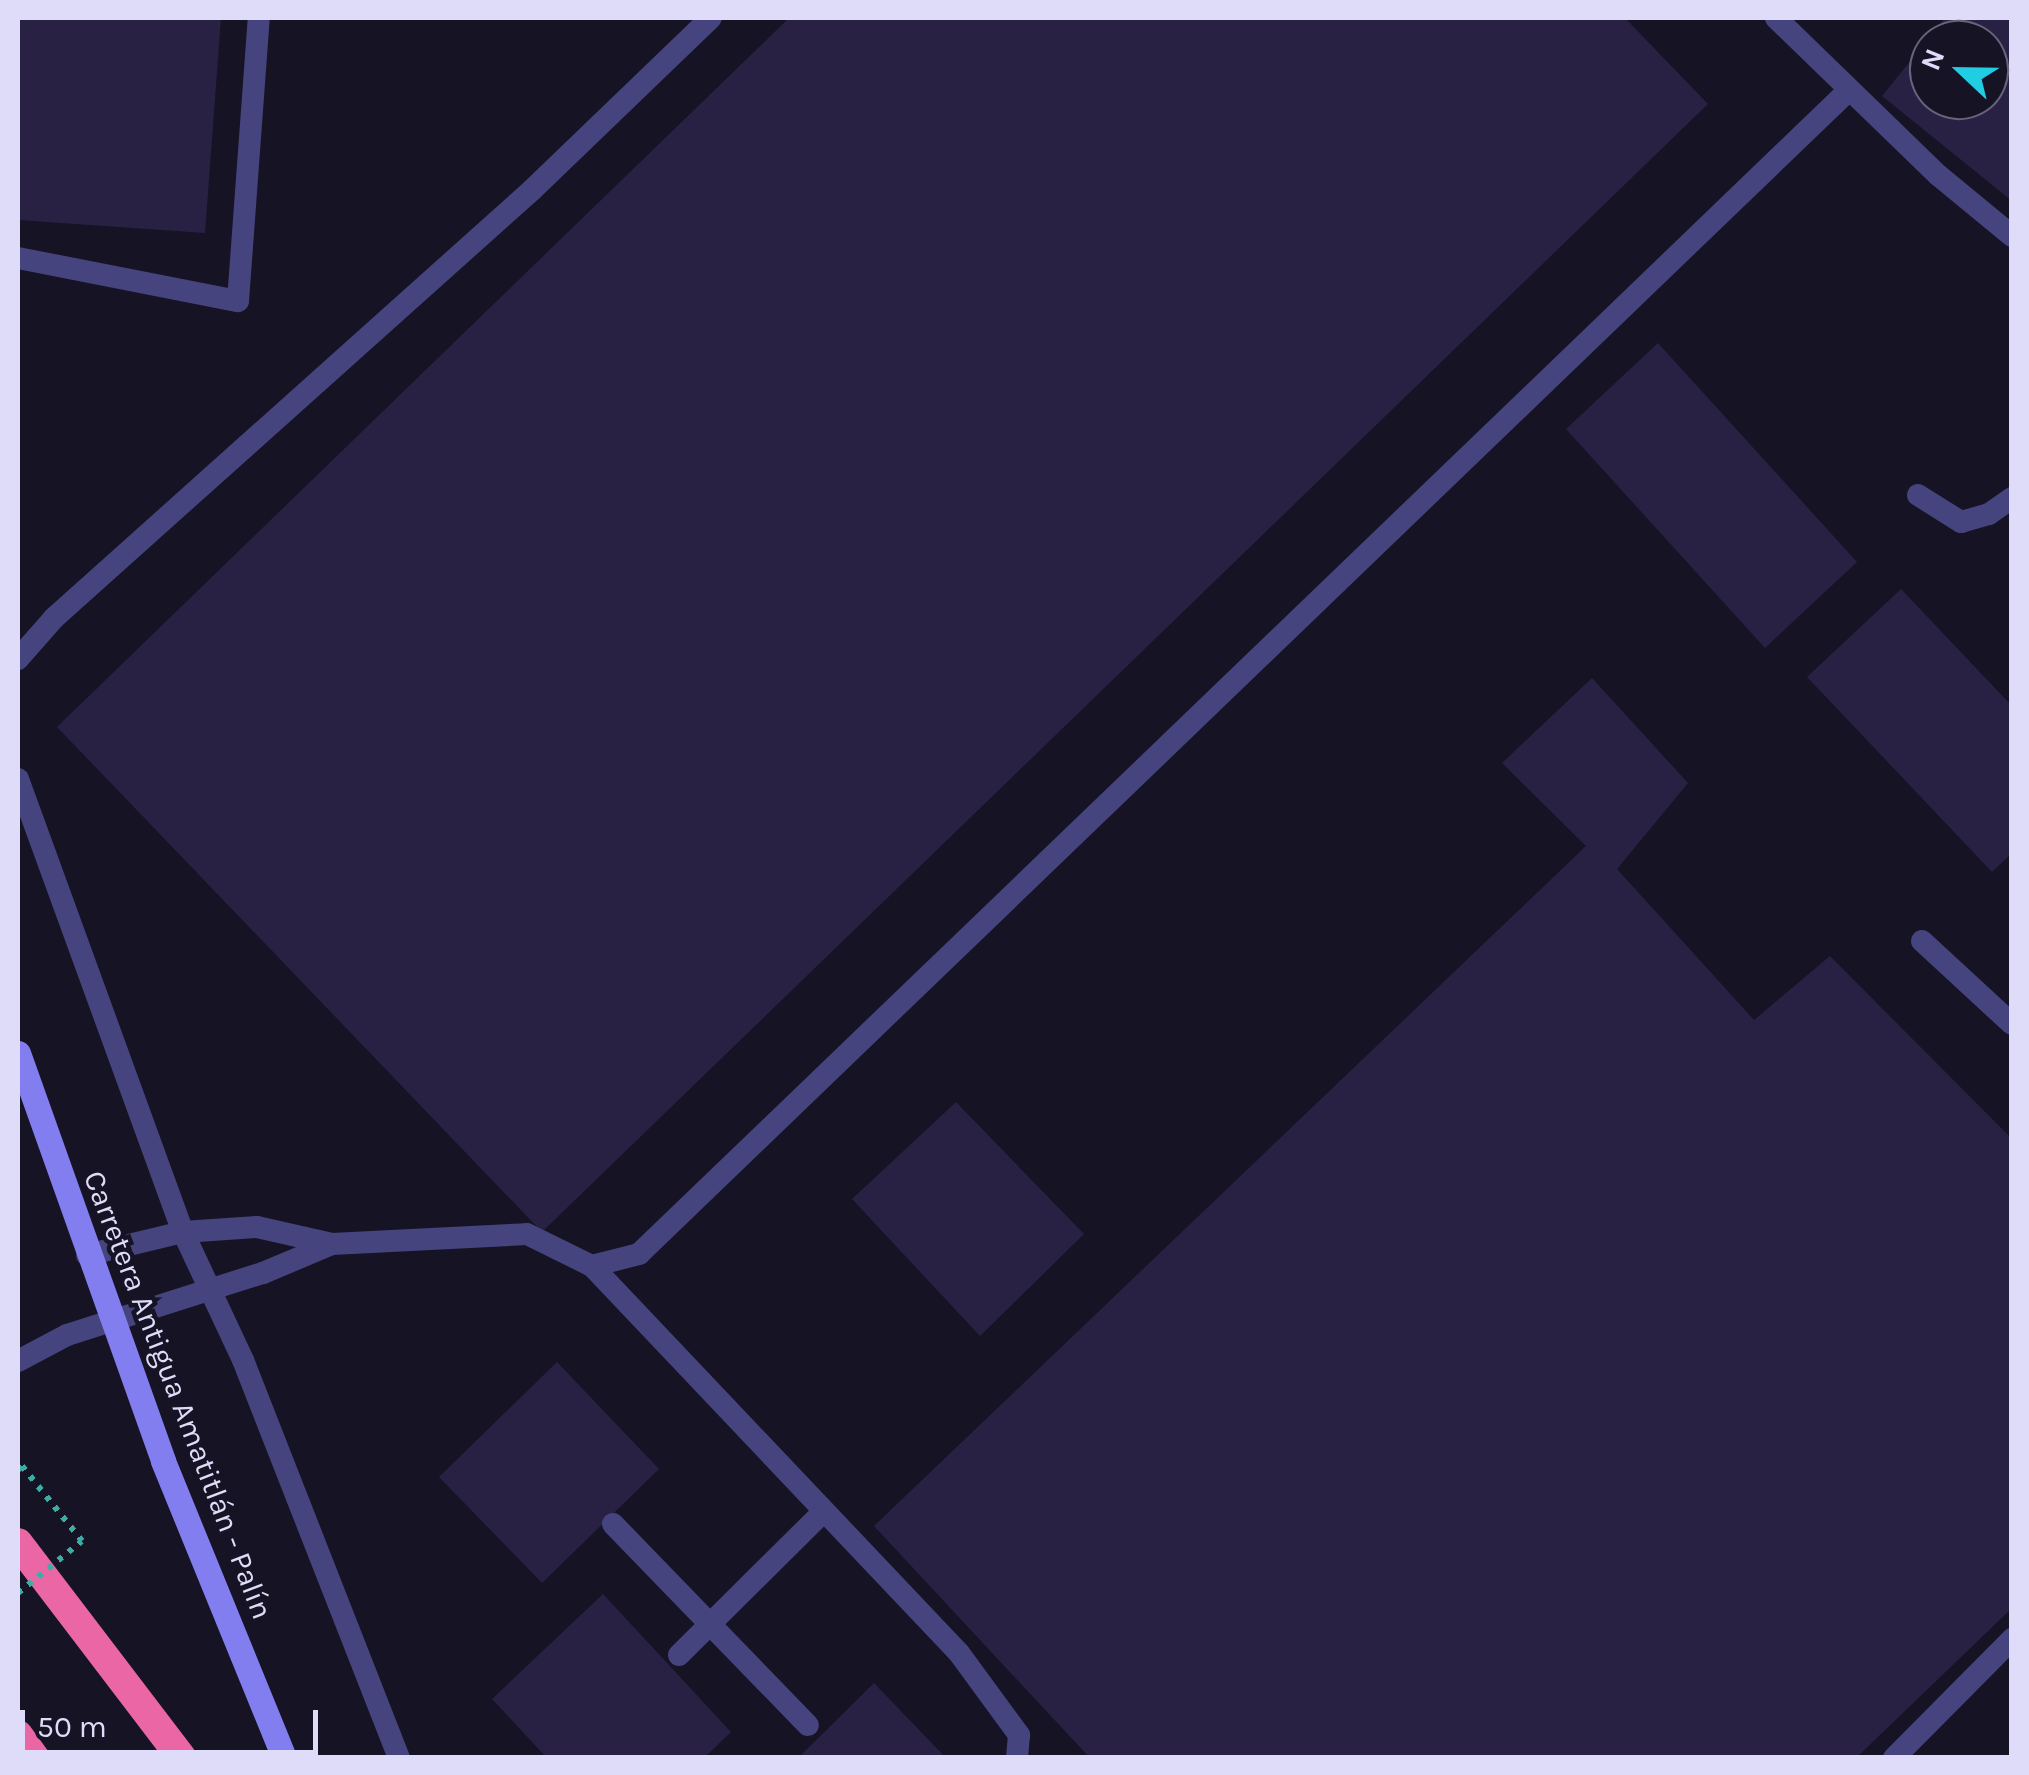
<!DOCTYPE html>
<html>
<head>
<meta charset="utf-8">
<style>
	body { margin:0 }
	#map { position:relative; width:2029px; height:1775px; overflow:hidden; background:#161325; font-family:Karla,sans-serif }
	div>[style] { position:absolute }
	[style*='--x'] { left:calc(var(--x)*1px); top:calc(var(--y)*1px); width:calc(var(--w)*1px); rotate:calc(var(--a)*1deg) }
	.building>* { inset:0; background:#282144 }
	.path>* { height:6px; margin-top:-3px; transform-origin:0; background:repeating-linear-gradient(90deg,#3faba5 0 5px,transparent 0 13px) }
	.lane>* { height:22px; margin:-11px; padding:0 11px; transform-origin:11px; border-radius:11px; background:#46447e }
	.secondary>* { height:25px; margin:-12.5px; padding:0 12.5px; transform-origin:12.5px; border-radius:12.5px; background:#837eef }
	.highway>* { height:30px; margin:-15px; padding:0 15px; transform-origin:15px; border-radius:15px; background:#eb66a4 }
	.path-bridge>* { height:6px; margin-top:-3px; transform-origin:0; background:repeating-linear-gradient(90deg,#3faba5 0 5px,transparent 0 13px) }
	span { translate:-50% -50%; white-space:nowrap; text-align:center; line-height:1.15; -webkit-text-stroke:9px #161325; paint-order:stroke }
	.street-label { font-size:30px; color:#dfdcfa }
	.frame { position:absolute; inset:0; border:20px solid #dfdcfa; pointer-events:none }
	.north { position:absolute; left:1909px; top:20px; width:100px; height:100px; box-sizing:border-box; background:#161325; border:2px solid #66637a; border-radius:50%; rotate:292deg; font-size:28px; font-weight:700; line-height:40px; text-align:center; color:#dfdcfa }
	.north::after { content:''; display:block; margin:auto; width:35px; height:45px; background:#20cde2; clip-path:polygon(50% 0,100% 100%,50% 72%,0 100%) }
	.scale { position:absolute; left:20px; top:1710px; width:298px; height:45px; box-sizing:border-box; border:5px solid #dfdcfa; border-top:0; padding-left:12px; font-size:30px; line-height:35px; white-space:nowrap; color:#dfdcfa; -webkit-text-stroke:8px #161325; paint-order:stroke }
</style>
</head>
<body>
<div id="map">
	<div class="building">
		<i style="clip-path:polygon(18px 18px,221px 18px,205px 233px,18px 220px)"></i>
		<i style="clip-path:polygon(789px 18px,1625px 18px,1708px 104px,542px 1232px,57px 727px)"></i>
		<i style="clip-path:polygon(evenodd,1945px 18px,2012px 18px,2012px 201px,1882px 96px,1945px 18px,1929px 40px,1989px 40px,1989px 100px,1929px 100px,1929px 40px)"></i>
		<i style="clip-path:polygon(1658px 343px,1857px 562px,1765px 648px,1566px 429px)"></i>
		<i style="clip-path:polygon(1901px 589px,2012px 706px,2012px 853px,1992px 872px,1807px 677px)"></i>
		<i style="clip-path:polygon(1592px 678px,1688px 783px,1617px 869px,1754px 1020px,1830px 956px,2012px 1139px,2012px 1608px,1856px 1758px,1090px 1758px,874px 1526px,1586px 846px,1502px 763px)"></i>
		<i style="clip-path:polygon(956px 1102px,1084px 1234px,980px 1336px,852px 1199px)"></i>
		<i style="clip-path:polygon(557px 1362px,659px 1469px,542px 1583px,439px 1477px)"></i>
		<i style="clip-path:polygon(603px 1594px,731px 1732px,704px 1758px,547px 1758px,492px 1699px)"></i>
		<i style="clip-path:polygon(874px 1683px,946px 1758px,798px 1758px)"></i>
	</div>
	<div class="path">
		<i style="--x:18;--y:1470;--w:6;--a:-45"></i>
		<i style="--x:22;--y:1466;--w:96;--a:51.3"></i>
	</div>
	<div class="lane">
		<i style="--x:1776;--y:18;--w:226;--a:44.1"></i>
		<i style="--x:1938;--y:175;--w:96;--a:39.5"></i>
		<i style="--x:18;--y:258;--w:224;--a:11.1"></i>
		<i style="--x:238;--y:301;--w:284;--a:-85.8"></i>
		<i style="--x:1918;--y:495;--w:51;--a:32.1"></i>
		<i style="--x:1961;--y:522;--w:29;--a:-16"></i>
		<i style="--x:1989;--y:514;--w:28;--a:-35"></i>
		<i style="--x:18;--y:659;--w:55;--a:-48.7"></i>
		<i style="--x:54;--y:618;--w:642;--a:-41.84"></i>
		<i style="--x:532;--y:190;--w:248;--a:-43.9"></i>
		<i style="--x:18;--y:779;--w:482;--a:70"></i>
		<i style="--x:183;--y:1232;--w:141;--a:64.9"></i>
		<i style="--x:243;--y:1360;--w:427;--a:68.6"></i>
		<i style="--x:1922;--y:941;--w:122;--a:42.7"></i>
		<i style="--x:87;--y:1255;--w:99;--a:-13.5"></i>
		<i style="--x:183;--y:1232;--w:74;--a:-3.9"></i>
		<i style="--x:257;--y:1227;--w:77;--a:12.8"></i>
		<i style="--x:332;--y:1244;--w:195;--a:-2.9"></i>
		<i style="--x:527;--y:1234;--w:72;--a:26.2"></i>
		<i style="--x:592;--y:1266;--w:533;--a:46.52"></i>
		<i style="--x:959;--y:1653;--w:102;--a:53.8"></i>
		<i style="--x:1019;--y:1735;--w:23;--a:95"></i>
		<i style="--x:592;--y:1266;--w:49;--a:-14.3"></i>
		<i style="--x:639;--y:1254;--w:1679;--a:-43.89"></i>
		<i style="--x:18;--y:1361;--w:55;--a:-28"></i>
		<i style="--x:67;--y:1335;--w:206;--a:-17.6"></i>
		<i style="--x:263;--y:1273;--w:75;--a:-22.8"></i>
		<i style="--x:613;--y:1524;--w:280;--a:45.9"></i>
		<i style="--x:679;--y:1655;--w:203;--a:-44.8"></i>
		<i style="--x:1894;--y:1758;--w:168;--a:-45.2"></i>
	</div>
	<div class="secondary">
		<i style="--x:18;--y:1053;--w:433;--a:70.4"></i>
		<i style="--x:163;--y:1461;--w:321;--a:67.8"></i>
	</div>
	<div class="highway">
		<i style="--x:18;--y:1543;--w:270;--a:52.7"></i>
		<i style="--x:18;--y:1735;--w:29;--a:54"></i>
	</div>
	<div class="path-bridge">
		<i style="--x:18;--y:1593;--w:82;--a:-39.1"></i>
	</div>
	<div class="street-label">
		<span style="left:178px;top:1395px;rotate:69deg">Carretera Antigua Amatitlán - Palín</span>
	</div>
	<div class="frame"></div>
	<div class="north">N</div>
	<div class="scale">50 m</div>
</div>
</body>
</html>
